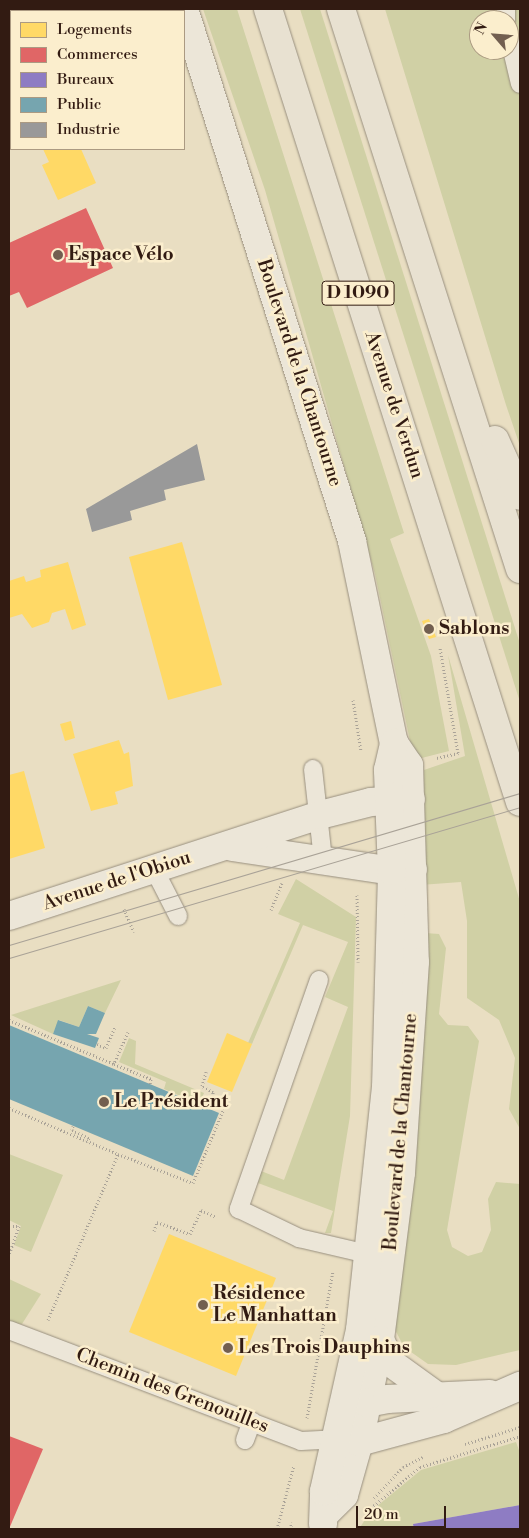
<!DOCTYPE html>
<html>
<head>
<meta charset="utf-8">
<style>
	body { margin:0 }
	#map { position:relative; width:529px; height:1538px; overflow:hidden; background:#e9dec2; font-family:"Libre Bodoni",serif }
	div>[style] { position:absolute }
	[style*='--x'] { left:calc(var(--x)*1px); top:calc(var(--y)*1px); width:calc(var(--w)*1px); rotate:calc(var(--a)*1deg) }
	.green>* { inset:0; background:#d0d0a5 }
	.homes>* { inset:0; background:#ffd966 }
	.shops>* { inset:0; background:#e06666 }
	.offices>* { inset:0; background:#8e7cc3 }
	.public>* { inset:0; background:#76a5af }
	.industry>* { inset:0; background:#999 }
	.path>* { height:3px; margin-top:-1.5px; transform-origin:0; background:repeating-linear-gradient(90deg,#a9a297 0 1px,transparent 0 3.5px) }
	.roads { filter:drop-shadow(0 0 1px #988f7f) drop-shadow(0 0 1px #988f7f) }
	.lane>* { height:18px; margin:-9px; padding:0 9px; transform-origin:9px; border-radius:9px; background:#ece6d8 }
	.street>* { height:28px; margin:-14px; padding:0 14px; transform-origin:14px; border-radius:14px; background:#ece6d8 }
	.secondary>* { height:28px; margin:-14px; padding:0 14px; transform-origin:14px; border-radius:14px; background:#ece6d8 }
	.primary>* { height:28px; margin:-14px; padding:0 14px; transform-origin:14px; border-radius:14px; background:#e8e1d1 }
	.tram>* { height:1px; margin:-0.5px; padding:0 0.5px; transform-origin:0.5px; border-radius:0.5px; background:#a9a297 }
	.dots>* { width:14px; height:14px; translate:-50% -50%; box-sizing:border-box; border:2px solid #fbeecd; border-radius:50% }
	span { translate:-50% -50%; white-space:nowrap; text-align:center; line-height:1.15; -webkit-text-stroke:5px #fbeecd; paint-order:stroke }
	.shield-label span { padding:1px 4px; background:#fbeecd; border:1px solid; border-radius:4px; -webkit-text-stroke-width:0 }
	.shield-label { font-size:18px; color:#321b12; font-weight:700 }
	.poi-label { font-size:19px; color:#321b12; font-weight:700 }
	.left { translate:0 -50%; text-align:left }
	.street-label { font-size:19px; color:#321b12 }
	.frame { position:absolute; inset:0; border:10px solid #321b12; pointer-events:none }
	.legend { position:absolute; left:10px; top:10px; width:175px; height:140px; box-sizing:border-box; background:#fbeecd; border:1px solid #ab9a82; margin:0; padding:6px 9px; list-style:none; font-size:15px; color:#321b12 }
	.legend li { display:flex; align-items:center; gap:10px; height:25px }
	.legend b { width:25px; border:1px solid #ab9a82 }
	.north { position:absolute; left:469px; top:10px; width:50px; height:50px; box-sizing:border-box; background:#fbeecd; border:1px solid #ab9a82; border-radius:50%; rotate:297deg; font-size:14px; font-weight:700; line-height:20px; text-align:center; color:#321b12 }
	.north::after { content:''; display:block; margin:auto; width:18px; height:22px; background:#725f50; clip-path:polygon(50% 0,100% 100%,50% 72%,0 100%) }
	.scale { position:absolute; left:356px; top:1506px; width:90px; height:22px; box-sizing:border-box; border:2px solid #321b12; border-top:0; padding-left:6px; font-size:15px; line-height:18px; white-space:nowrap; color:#321b12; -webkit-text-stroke:4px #fbeecd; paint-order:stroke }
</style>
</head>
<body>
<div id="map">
	<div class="green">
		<i style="clip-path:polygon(203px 9px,237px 9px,404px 533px,390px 539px,431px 656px,449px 751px,414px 760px,375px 574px,265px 190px)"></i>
		<i style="clip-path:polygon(300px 9px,320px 9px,520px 644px,520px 702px)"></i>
		<i style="clip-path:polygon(evenodd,385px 9px,520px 9px,520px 446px,506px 405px,385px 9px,479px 20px,509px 20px,509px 50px,479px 50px,479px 20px)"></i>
		<i style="clip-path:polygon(448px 655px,520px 902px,520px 1129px,509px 1109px,515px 1058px,499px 1020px,467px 998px,467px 921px,461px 882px,420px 885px,424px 770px,465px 756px)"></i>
		<i style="clip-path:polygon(296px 879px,356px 917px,350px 1116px,331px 1233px,325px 1233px,333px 1211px,258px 1183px,261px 1171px,284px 1180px,348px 1007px,325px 997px,348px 942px,303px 925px,252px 1044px,248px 1043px,300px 923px,278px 914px)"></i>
		<i style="clip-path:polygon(425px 933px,439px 934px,446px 948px,439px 1014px,448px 1025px,468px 1026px,479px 1041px,447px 1230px,452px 1247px,468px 1256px,482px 1252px,491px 1230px,488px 1199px,496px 1182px,520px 1184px,520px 1350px,456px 1365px,428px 1364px,404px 1347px,391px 1322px)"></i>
		<i style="clip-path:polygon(121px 980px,105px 1013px,88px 1006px,79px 1027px,59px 1020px,53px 1034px,11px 1015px)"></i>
		<i style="clip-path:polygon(129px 1038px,136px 1041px,135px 1064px,204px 1093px,199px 1104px,164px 1089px,166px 1082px,119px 1062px)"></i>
		<i style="clip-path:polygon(9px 1154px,63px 1175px,31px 1252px,14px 1245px,21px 1226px,9px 1220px)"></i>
		<i style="clip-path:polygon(9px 1279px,41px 1294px,22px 1324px,9px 1323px)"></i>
		<i style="clip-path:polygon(516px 1442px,520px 1453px,520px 1505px,413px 1524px,414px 1529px,359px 1529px,370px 1512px,421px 1470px)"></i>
	</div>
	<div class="homes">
		<i style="clip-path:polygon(43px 149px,81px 149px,96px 183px,58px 200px,42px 165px,49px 162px)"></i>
		<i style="clip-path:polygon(182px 542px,222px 685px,168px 700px,129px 557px)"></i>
		<i style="clip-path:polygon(68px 562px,86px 625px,72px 630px,65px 609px,52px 613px,49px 622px,32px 628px,22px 614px,9px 618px,9px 581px,24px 576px,26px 582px,41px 577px,40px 570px)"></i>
		<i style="clip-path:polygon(429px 619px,436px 637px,429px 639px,422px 621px)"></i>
		<i style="clip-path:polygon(71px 721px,75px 738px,65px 741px,60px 724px)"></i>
		<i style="clip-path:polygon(119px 740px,124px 754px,129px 752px,133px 786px,115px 792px,118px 804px,91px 811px,73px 754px)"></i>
		<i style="clip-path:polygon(24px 771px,45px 848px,9px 859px,9px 775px)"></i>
		<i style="clip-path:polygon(227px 1033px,252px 1044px,232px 1092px,207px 1082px)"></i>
		<i style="clip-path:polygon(169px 1234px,276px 1278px,236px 1376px,129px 1332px)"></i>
	</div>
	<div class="shops">
		<i style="clip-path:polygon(86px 208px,113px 268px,27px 308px,19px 292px,9px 296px,9px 243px)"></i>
		<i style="clip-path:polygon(9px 1436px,43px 1449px,9px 1529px)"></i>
	</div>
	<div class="offices">
		<i style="clip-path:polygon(520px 1505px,520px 1529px,414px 1529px,413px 1524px)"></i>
	</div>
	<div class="public">
		<i style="clip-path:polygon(88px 1006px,105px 1013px,96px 1034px,87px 1034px,99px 1038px,95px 1048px,53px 1034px,58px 1020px,79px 1027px)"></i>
		<i style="clip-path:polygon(9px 1025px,219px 1113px,193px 1176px,9px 1099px)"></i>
	</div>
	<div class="industry">
		<i style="clip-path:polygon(197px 444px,205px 480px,164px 490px,166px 500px,130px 511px,132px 520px,92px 532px,86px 509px)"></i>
	</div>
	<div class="path">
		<i style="--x:149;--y:9;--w:2;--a:90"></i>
		<i style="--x:9;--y:59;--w:3;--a:-45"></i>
		<i style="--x:353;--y:700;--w:52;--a:81.1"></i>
		<i style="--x:437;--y:758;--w:22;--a:-13"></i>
		<i style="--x:458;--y:753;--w:107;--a:-99.7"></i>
		<i style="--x:357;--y:895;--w:67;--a:89.1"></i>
		<i style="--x:124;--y:909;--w:25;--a:67"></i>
		<i style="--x:271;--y:910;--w:29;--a:-68"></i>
		<i style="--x:9;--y:1020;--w:114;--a:22.7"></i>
		<i style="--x:128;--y:1032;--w:35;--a:114"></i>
		<i style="--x:114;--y:1064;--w:40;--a:22"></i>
		<i style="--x:151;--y:1079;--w:5;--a:101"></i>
		<i style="--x:97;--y:1044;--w:10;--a:24"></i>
		<i style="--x:106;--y:1048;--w:23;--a:-67"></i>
		<i style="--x:9;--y:1108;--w:118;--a:22.9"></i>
		<i style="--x:73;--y:1126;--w:4;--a:104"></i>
		<i style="--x:72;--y:1130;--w:19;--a:25"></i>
		<i style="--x:89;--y:1138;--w:4;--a:124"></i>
		<i style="--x:9;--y:1226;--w:10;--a:0"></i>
		<i style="--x:19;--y:1226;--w:31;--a:109"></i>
		<i style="--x:154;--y:1231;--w:9;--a:-72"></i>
		<i style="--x:157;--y:1222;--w:35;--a:20"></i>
		<i style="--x:190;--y:1234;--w:26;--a:-65"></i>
		<i style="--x:201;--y:1210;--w:17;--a:25"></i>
		<i style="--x:48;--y:1320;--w:180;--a:-67.1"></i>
		<i style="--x:118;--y:1154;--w:80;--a:21.1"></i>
		<i style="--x:193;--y:1183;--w:81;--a:-67.5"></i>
		<i style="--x:224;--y:1108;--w:12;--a:-160"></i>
		<i style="--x:213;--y:1104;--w:12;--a:-90"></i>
		<i style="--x:213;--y:1092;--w:13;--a:-151"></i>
		<i style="--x:202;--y:1086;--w:15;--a:-74"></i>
		<i style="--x:307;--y:1418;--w:149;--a:-80"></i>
		<i style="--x:465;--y:1444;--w:58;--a:-17.2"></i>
		<i style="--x:374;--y:1498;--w:42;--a:-46.9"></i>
		<i style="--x:403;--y:1467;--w:22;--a:-27"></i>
		<i style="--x:371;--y:1508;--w:64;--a:-39.9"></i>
		<i style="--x:420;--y:1467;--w:105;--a:-17.2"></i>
		<i style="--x:277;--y:1529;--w:66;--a:-75.1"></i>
		<i style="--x:290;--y:1529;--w:7;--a:-74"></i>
	</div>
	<div class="roads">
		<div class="lane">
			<i style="--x:506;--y:20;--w:11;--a:-90"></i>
			<i style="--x:509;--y:37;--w:48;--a:76.8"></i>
			<i style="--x:313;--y:769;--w:91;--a:83.7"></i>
			<i style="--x:154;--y:869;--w:53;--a:62.9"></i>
			<i style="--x:319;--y:980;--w:243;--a:109.3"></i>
			<i style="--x:239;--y:1209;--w:67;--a:25.8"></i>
			<i style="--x:299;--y:1238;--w:79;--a:13.2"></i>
			<i style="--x:9;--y:1330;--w:312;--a:20.8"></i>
			<i style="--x:301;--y:1441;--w:35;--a:-3"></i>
			<i style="--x:245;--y:1440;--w:20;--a:-70"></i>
		</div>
		<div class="street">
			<i style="--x:232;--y:847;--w:162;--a:8.5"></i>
			<i style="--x:392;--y:871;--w:21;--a:-5"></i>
			<i style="--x:9;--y:916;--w:327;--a:-18"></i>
			<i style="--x:320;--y:815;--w:53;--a:-14.3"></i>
			<i style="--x:371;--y:802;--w:40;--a:-4.3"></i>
		</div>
		<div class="secondary">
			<i style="--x:184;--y:9;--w:558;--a:72.47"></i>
			<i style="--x:352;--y:541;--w:206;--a:78.3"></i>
			<i style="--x:394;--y:743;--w:27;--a:56"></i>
			<i style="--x:409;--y:765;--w:197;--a:88.3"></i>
			<i style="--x:415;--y:962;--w:211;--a:93.8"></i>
			<i style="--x:401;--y:1173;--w:168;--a:97.2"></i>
			<i style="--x:380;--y:1340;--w:104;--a:101.6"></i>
			<i style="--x:359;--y:1442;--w:55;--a:105.8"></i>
			<i style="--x:344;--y:1495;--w:25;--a:135"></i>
			<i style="--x:380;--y:1340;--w:25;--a:64"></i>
			<i style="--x:391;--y:1363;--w:53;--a:35.8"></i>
			<i style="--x:357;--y:1415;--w:16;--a:-50"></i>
			<i style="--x:367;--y:1403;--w:20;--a:-11"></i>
			<i style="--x:387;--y:1399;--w:103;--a:-2.8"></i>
			<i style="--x:342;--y:1440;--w:17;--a:7"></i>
			<i style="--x:359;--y:1442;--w:88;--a:-15.1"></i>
			<i style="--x:444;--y:1419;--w:83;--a:-23.5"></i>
			<i style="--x:323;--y:1524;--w:33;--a:-88"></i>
			<i style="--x:324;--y:1491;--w:165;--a:-77.4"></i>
			<i style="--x:360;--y:1330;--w:243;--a:-83.9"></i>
			<i style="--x:386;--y:1088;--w:217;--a:-88.4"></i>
			<i style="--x:392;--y:871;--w:101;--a:-92.3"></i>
			<i style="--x:388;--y:770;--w:28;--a:-77"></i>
		</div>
		<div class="primary">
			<i style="--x:268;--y:9;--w:832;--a:72.37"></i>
			<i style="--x:341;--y:9;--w:588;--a:72.27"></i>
			<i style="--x:495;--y:440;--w:61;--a:65.9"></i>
		</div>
	</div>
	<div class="tram">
		<i style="--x:9;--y:945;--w:533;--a:-16.57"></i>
		<i style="--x:9;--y:958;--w:533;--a:-16.46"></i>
	</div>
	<div class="dots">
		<i style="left:58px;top:255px;background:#725f50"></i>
		<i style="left:429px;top:629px;background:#725f50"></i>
		<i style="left:104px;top:1102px;background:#725f50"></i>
		<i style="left:203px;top:1305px;background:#725f50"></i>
		<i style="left:228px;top:1348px;background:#725f50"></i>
	</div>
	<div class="shield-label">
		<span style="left:358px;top:293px">D 1090</span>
	</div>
	<div class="poi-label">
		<span class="left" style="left:68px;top:255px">Espace Vélo</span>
		<span class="left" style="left:439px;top:629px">Sablons</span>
		<span class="left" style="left:114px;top:1102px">Le Président</span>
		<span class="left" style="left:213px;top:1305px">Résidence<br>Le Manhattan</span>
		<span class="left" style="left:238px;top:1348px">Les Trois Dauphins</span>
	</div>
	<div class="street-label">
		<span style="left:299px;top:373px;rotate:72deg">Boulevard de la Chantourne</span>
		<span style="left:394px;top:405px;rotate:72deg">Avenue de Verdun</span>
		<span style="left:117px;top:881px;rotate:-18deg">Avenue de l'Obiou</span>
		<span style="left:401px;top:1132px;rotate:-85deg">Boulevard de la Chantourne</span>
		<span style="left:172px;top:1391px;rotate:21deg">Chemin des Grenouilles</span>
	</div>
	<div class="frame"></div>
	<ul class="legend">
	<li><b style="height:14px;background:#ffd966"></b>Logements</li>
	<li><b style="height:14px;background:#e06666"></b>Commerces</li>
	<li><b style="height:14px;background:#8e7cc3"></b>Bureaux</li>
	<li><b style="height:14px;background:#76a5af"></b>Public</li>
	<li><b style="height:14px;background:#999"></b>Industrie</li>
	</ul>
	<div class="north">N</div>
	<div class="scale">20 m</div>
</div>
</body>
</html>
